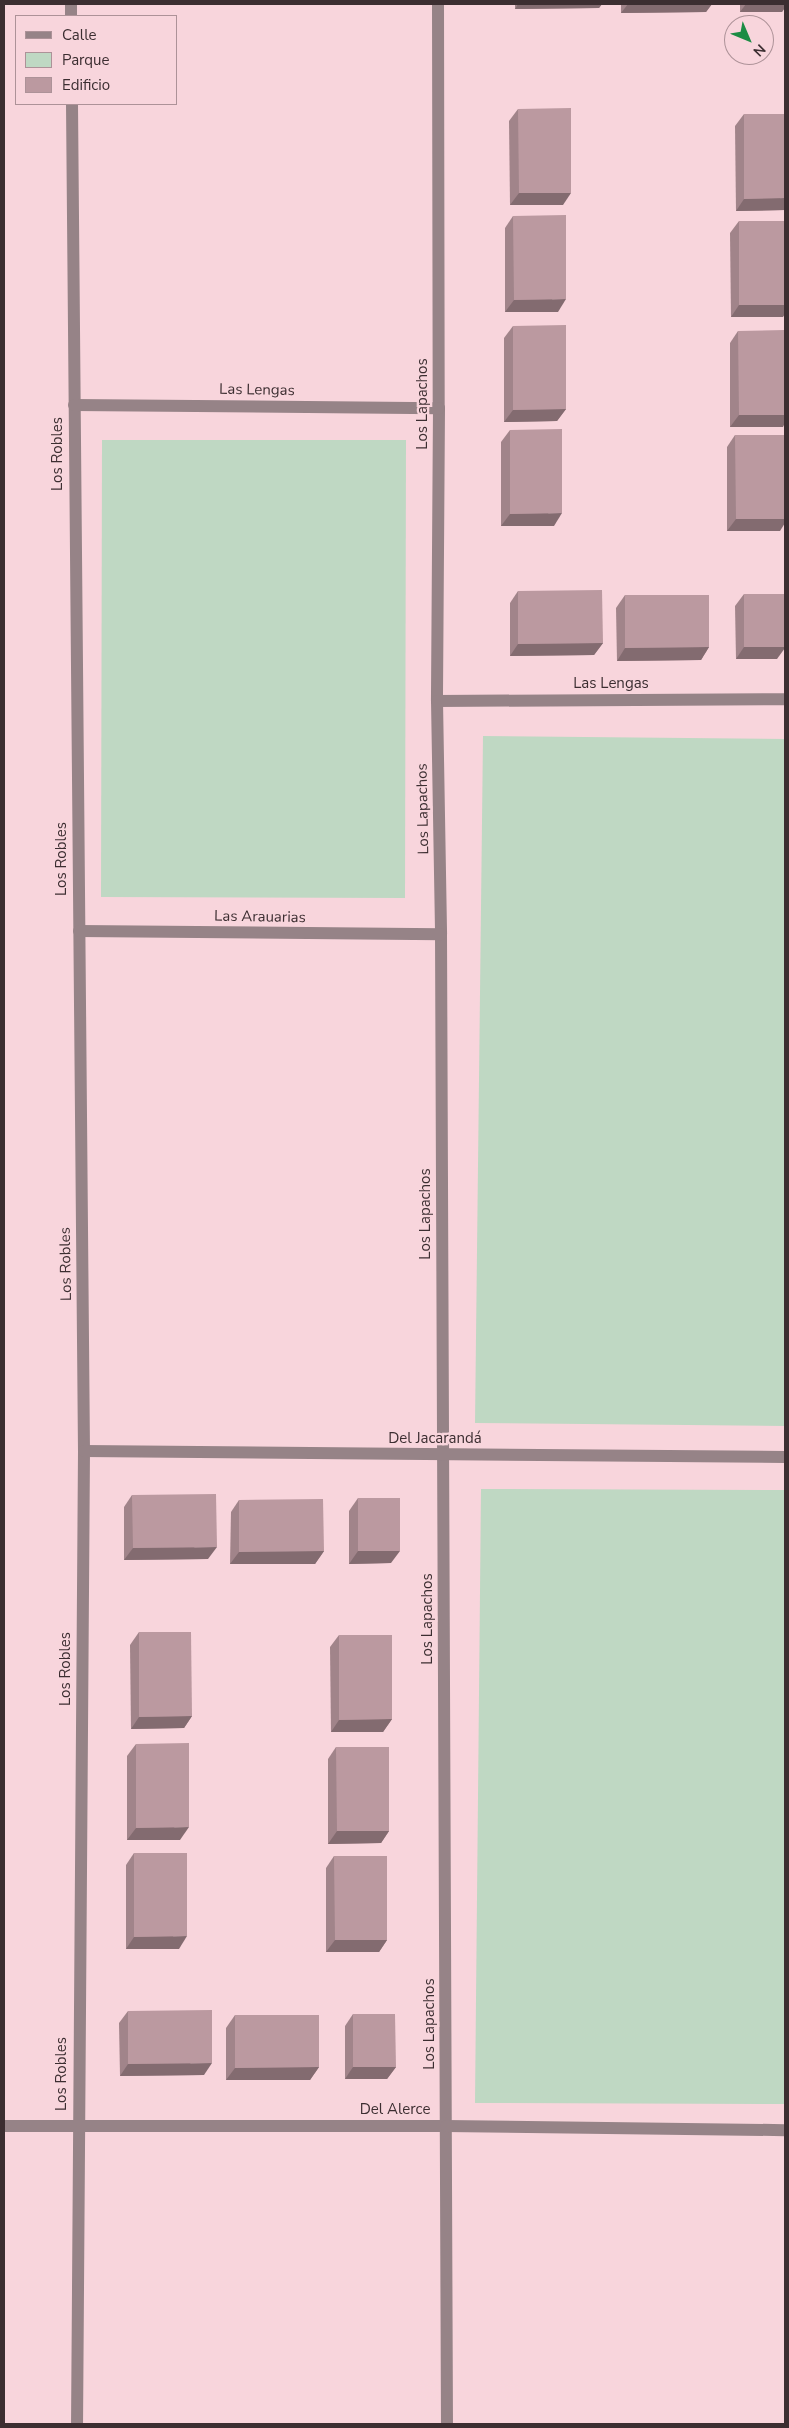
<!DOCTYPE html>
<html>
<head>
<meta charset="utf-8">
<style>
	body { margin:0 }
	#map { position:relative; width:789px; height:2428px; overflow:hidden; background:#f8d5dc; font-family:"Nunito Sans",sans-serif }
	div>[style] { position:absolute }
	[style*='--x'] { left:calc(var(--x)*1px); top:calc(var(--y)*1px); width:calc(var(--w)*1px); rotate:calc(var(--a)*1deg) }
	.green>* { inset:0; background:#bfd8c3 }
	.minor>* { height:12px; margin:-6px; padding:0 6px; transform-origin:6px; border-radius:6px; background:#968387 }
	.wall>* { inset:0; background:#a1848a }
	.shaded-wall>* { inset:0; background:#836b70 }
	.building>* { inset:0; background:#bb99a0 }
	span { translate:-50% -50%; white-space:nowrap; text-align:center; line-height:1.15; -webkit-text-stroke:4.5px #f8d5dc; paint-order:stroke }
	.street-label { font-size:15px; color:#3c2e31 }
	.frame { position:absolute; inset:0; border:5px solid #3c2e31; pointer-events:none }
	.legend { position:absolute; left:15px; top:15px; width:162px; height:90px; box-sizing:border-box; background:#f8d5dc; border:1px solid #ad9298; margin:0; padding:6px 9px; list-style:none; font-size:15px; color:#3c2e31 }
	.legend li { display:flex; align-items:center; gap:10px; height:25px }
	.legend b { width:25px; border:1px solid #ad9298 }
	.north { position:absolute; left:724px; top:15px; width:50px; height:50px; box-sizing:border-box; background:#f8d5dc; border:1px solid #ad9298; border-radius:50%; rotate:135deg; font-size:14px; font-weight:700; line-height:20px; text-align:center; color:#3c2e31 }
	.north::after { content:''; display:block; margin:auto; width:18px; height:22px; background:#1c8c44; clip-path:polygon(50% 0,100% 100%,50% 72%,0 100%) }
</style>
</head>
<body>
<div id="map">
	<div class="green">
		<i style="clip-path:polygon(102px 440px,406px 440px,405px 898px,101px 897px)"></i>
		<i style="clip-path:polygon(483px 736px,785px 739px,785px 1426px,475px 1423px)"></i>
		<i style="clip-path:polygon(481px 1489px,785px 1490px,785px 2104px,475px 2103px)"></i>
	</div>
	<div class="minor">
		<i style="--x:71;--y:4;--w:12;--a:90"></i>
		<i style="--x:438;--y:4;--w:404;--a:89.9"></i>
		<i style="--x:439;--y:408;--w:293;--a:90.4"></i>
		<i style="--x:437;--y:701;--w:233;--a:89"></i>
		<i style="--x:441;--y:934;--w:1490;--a:89.77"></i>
		<i style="--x:72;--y:104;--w:1347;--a:89.49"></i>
		<i style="--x:84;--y:1451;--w:973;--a:90.41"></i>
		<i style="--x:74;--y:405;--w:365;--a:0.5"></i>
		<i style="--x:437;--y:701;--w:348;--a:-0.3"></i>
		<i style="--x:79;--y:931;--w:362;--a:0.5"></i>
		<i style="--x:84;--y:1451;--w:701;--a:0.49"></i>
		<i style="--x:4;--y:2126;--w:442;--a:0"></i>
		<i style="--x:446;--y:2126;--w:339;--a:0.7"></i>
	</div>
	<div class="wall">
		<i style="clip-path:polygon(515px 4px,602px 4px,599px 8px,515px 9px)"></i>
		<i style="clip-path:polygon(621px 4px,712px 4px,706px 12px,621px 13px)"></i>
		<i style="clip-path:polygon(740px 4px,785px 4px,782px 12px,740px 12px)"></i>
		<i style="clip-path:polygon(518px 109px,563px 205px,510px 205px,509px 121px)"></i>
		<i style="clip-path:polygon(744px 114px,785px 210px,736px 211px,735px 126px)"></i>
		<i style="clip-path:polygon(513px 216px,558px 312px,505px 312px,505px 228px)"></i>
		<i style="clip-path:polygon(739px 221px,783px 317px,731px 317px,730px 233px)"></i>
		<i style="clip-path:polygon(513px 326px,566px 409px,557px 421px,504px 422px,504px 338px)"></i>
		<i style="clip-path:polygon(738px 331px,783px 427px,730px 427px,730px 343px)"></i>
		<i style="clip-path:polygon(510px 430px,554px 526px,501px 526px,501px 442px)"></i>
		<i style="clip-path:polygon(735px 435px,780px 531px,727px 531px,727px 447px)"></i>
		<i style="clip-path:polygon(518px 591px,603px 643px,594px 655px,510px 656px,510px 603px)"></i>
		<i style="clip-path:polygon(744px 594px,777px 659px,736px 659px,735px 606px)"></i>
		<i style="clip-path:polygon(625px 595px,709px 647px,701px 660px,617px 661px,616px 608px)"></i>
		<i style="clip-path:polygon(132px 1495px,208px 1559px,124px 1560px,124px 1507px)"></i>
		<i style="clip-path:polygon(358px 1498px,391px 1563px,349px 1564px,349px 1511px)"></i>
		<i style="clip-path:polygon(239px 1500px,324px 1551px,315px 1564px,230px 1564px,231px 1512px)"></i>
		<i style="clip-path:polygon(139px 1632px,192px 1716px,184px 1728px,131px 1729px,130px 1645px)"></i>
		<i style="clip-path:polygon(339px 1635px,392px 1719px,383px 1732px,331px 1732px,330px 1647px)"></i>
		<i style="clip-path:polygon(136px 1744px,180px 1840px,127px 1840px,127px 1756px)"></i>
		<i style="clip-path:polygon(336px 1747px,389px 1831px,381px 1843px,328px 1844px,328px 1759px)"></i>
		<i style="clip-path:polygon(134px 1853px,179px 1949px,126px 1949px,126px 1865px)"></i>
		<i style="clip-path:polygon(334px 1856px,387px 1940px,379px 1952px,326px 1952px,326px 1868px)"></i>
		<i style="clip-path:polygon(128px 2011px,204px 2075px,120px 2076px,119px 2023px)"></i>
		<i style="clip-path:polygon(353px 2014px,396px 2067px,387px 2079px,345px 2079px,345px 2026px)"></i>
		<i style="clip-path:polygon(235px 2015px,319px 2067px,310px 2080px,226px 2080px,226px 2028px)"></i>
	</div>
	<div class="shaded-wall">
		<i style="clip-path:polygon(518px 4px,602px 4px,599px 8px,515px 9px)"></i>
		<i style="clip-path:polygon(628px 4px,712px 4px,706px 12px,621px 13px)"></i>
		<i style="clip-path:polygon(746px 4px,785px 4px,785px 8px,782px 12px,740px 12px)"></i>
		<i style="clip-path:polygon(519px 193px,571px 193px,563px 205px,510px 205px)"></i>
		<i style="clip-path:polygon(785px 198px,785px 210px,736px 211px,744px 199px)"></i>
		<i style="clip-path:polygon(566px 299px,558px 312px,505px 312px,514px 300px)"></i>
		<i style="clip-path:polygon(739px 305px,785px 305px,785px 314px,783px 317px,731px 317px)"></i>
		<i style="clip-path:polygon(566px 409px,557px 421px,504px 422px,513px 410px)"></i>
		<i style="clip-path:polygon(739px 415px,785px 415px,785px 423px,783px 427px,730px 427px)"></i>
		<i style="clip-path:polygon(562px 513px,554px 526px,501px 526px,510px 514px)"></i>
		<i style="clip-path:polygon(736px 519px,785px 519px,785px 523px,780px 531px,727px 531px)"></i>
		<i style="clip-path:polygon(603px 643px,594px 655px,510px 656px,518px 644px)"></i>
		<i style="clip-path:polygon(709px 647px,701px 660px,617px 661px,625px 648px)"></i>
		<i style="clip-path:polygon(744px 647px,785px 647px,785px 648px,777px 659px,736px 659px)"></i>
		<i style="clip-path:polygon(217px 1547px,208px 1559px,124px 1560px,133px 1548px)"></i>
		<i style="clip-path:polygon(324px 1551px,315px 1564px,230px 1564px,239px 1552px)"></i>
		<i style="clip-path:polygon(358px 1551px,400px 1551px,391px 1563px,349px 1564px)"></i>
		<i style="clip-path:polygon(192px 1716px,184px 1728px,131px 1729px,139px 1717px)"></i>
		<i style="clip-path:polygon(392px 1719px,383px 1732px,331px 1732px,339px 1720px)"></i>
		<i style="clip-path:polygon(189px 1827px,180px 1840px,127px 1840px,136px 1828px)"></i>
		<i style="clip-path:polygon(337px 1831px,389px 1831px,381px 1843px,328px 1844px)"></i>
		<i style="clip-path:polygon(187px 1936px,179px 1949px,126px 1949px,134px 1937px)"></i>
		<i style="clip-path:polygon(335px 1940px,387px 1940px,379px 1952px,326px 1952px)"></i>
		<i style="clip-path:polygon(212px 2063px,204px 2075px,120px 2076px,128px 2064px)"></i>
		<i style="clip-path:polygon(319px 2067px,310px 2080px,226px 2080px,235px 2068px)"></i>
		<i style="clip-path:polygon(353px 2067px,396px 2067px,387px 2079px,345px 2079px)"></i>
	</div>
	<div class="building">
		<i style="clip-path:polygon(571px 108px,571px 193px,519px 193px,518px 109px)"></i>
		<i style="clip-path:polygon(744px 114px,785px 114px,785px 198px,744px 199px)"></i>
		<i style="clip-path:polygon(566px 215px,566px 299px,514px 300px,513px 216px)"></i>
		<i style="clip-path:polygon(739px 221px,785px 221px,785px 305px,739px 305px)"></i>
		<i style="clip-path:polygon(566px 325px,566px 409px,513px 410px,513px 326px)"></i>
		<i style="clip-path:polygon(785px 330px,785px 415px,739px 415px,738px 331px)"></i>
		<i style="clip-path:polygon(562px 429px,562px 513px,510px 514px,510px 430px)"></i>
		<i style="clip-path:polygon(735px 435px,785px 435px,785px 519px,736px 519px)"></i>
		<i style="clip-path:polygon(602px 590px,603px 643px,518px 644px,518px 591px)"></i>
		<i style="clip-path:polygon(744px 594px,785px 594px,785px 647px,744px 647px)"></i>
		<i style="clip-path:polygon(625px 595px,709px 595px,709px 647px,625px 648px)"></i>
		<i style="clip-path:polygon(216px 1494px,217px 1547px,133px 1548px,132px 1495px)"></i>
		<i style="clip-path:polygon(358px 1498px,400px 1498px,400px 1551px,358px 1551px)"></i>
		<i style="clip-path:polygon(323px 1499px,324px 1551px,239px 1552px,239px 1500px)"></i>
		<i style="clip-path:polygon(139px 1632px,191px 1632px,192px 1716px,139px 1717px)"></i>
		<i style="clip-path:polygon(339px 1635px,392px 1635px,392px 1719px,339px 1720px)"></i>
		<i style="clip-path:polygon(189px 1743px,189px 1827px,136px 1828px,136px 1744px)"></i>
		<i style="clip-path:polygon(336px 1747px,389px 1747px,389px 1831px,337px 1831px)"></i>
		<i style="clip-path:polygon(134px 1853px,187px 1853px,187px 1936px,134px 1937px)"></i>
		<i style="clip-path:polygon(334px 1856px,387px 1856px,387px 1940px,335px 1940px)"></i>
		<i style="clip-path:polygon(212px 2010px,212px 2063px,128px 2064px,128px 2011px)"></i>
		<i style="clip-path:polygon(353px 2014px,395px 2014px,396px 2067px,353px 2067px)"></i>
		<i style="clip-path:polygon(235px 2015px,319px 2015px,319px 2067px,235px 2068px)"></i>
	</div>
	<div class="street-label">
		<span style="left:257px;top:390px;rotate:1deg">Las Lengas</span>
		<span style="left:423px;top:404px;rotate:-90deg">Los Lapachos</span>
		<span style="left:58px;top:454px;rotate:-90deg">Los Robles</span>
		<span style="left:611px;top:684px">Las Lengas</span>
		<span style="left:423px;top:809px;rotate:-91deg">Los Lapachos</span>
		<span style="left:62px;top:859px;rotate:-90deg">Los Robles</span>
		<span style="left:260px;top:917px;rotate:1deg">Las Arauarias</span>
		<span style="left:426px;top:1214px;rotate:-90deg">Los Lapachos</span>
		<span style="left:66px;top:1264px;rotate:-91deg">Los Robles</span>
		<span style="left:435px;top:1439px">Del Jacarandá</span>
		<span style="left:428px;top:1619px;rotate:-90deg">Los Lapachos</span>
		<span style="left:66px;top:1669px;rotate:-90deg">Los Robles</span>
		<span style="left:430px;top:2024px;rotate:-90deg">Los Lapachos</span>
		<span style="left:62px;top:2074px;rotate:-90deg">Los Robles</span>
		<span style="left:395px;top:2110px">Del Alerce</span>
	</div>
	<div class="frame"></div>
	<ul class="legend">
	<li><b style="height:6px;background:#968387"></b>Calle</li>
	<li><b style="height:14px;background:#bfd8c3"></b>Parque</li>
	<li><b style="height:14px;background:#bb99a0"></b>Edificio</li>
	</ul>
	<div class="north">N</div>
</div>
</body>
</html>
